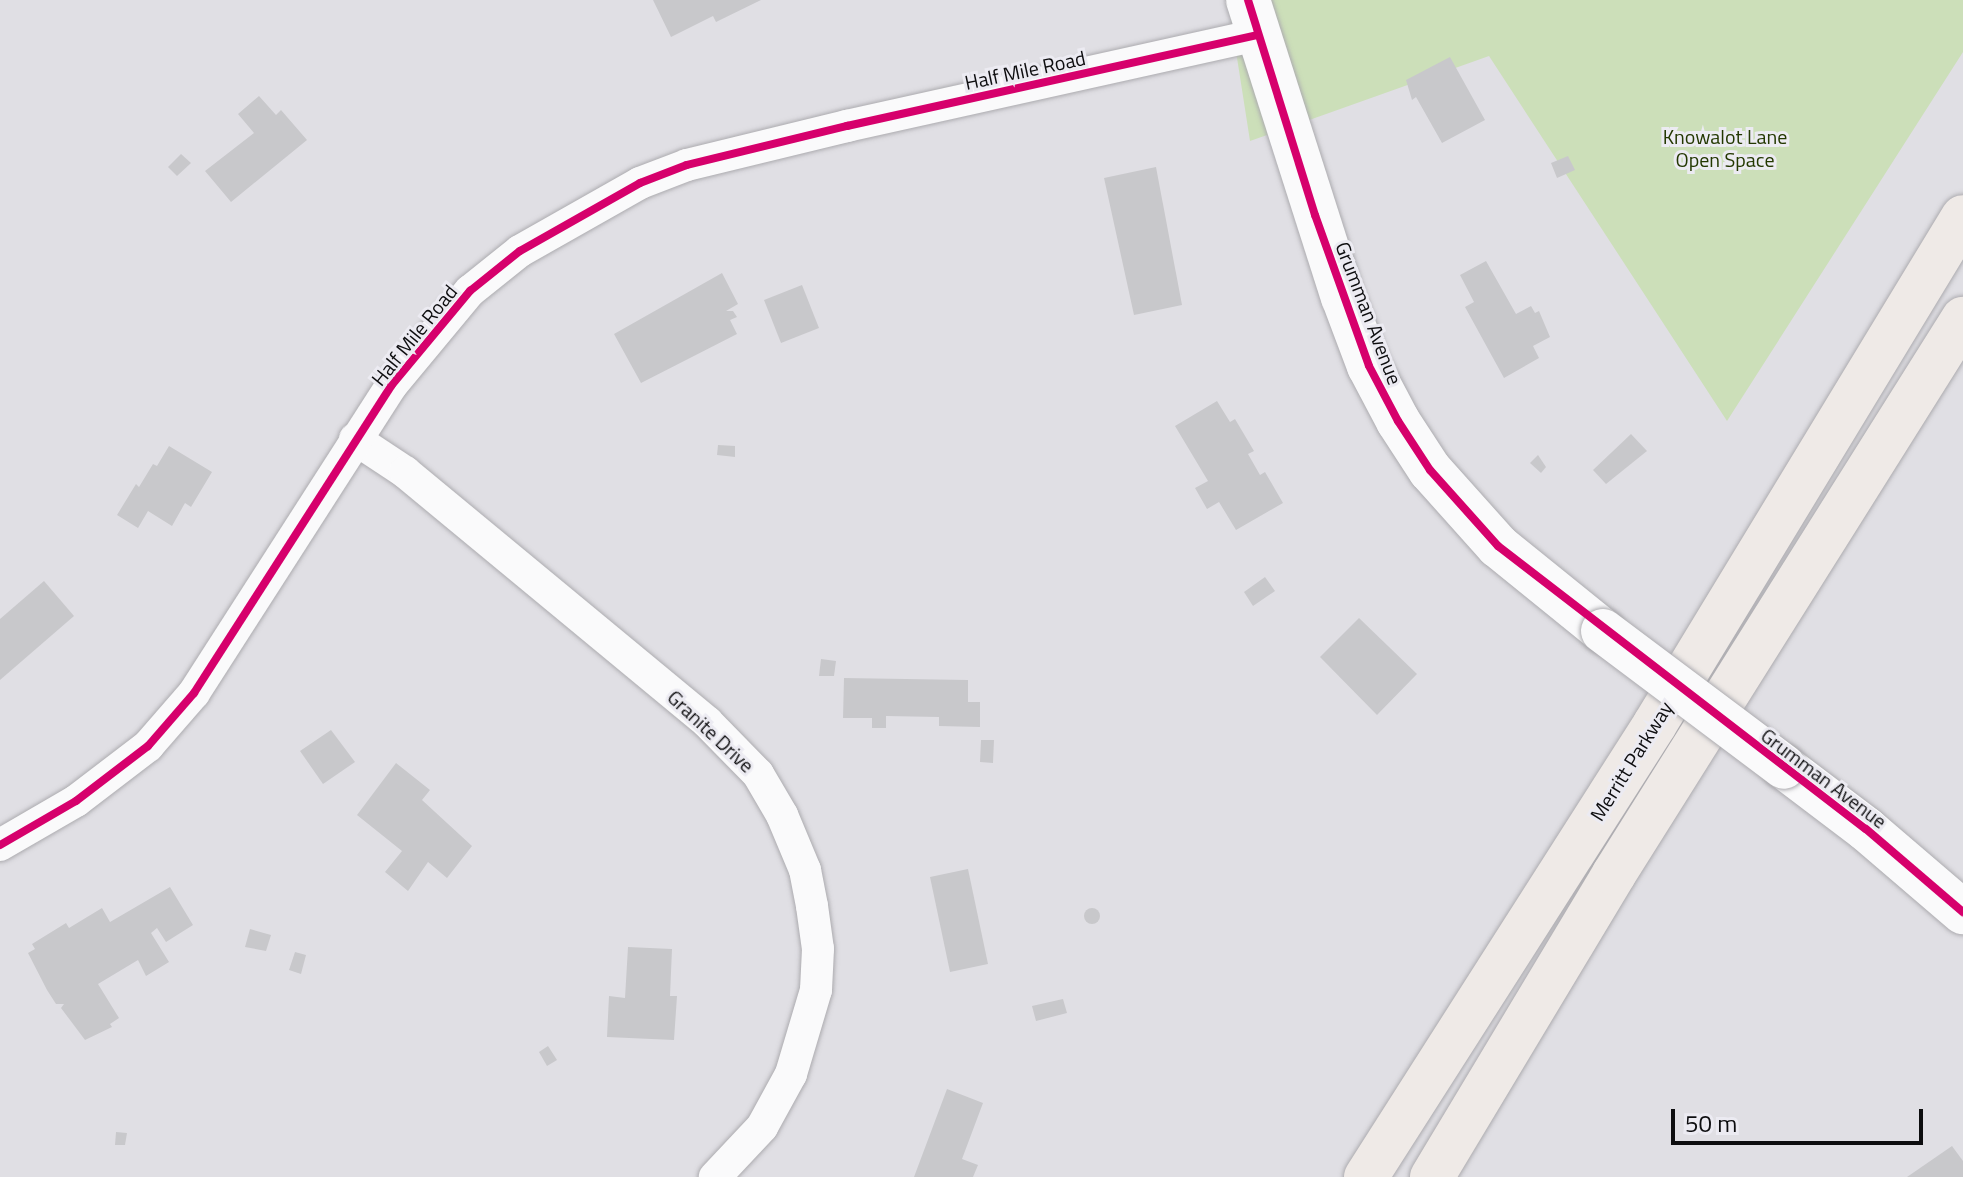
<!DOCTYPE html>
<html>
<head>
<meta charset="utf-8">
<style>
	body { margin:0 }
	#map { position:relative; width:1963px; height:1177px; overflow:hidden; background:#e0dfe4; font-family:"Titillium Web",sans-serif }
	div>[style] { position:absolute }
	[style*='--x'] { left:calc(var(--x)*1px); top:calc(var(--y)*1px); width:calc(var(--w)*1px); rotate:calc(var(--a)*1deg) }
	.green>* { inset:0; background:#ccdfb9 }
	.building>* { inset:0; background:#c8c8cb }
	.round { border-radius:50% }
	.roads { filter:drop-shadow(0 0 2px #acabaf) drop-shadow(0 0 2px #acabaf) }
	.street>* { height:32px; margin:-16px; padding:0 16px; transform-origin:16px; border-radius:16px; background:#fafafb }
	.secondary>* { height:44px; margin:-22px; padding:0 22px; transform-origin:22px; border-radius:22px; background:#fafafb }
	.highway>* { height:44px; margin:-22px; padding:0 22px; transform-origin:22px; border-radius:22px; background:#efeae7 }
	.bridges { filter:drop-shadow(0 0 2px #acabaf) drop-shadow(0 0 2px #acabaf) }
	.secondary-bridge>* { height:44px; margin:-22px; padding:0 22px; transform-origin:22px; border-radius:22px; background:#fafafb }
	.cycleway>* { height:8px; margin:-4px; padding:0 4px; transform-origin:4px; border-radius:4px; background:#d6006c }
	span { translate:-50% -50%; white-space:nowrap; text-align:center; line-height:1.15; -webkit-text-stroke:6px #ecebf2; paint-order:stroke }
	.street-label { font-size:20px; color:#0d0d0f }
	.park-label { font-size:20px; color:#233800 }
	.scale { position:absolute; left:1671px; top:1109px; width:252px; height:36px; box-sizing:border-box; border:4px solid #0d0d0f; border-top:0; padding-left:10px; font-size:24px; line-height:28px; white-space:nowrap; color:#0d0d0f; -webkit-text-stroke:6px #ecebf2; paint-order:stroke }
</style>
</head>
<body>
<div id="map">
	<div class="green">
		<i style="clip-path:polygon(1228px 0,1963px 0,1963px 52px,1727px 421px,1489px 56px,1250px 141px)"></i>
	</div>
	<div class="building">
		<i style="clip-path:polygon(653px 0,761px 0,716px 22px,713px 16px,671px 37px)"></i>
		<i style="clip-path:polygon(1450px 57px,1485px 120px,1442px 143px,1416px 97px,1412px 100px,1406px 80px)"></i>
		<i style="clip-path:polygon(259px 96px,276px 115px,281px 110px,307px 140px,231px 202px,205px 171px,254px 133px,238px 114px)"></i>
		<i style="clip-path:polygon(181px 154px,191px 163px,177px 176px,168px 167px)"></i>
		<i style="clip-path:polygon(1568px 156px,1575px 170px,1557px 178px,1551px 163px)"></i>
		<i style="clip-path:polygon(1156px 167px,1182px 305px,1134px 315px,1104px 178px)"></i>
		<i style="clip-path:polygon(1486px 261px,1516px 314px,1531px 306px,1535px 313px,1539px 311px,1550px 337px,1533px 346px,1539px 358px,1504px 378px,1465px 307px,1474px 302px,1460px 275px)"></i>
		<i style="clip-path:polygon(722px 273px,738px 304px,726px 311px,733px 311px,737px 317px,730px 320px,737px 334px,641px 383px,614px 334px)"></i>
		<i style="clip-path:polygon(802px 285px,819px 328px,781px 343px,764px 300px)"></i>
		<i style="clip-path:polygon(1217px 401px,1230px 422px,1235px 419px,1254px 451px,1248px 454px,1260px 475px,1265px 472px,1283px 503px,1236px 530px,1219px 502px,1207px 509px,1195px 488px,1208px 481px,1175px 426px)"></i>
		<i style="clip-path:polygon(1631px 434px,1647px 451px,1606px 484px,1593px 470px)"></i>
		<i style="clip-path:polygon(718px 445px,735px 446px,735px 457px,717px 455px)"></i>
		<i style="clip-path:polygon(169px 446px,212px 472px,191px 507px,185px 503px,172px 526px,148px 511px,138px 528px,117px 515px,136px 484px,139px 487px,153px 464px,157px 466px)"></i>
		<i style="clip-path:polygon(1538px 455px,1546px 467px,1541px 473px,1530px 463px)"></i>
		<i style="clip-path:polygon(1265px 577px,1275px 591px,1253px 606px,1244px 592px)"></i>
		<i style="clip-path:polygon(44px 581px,74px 616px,0 680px,0 619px)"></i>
		<i style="clip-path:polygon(1359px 618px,1417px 674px,1377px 715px,1320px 657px)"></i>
		<i style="clip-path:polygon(821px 659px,836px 661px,834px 676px,819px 676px)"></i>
		<i style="clip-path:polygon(844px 678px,968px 680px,968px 702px,980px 702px,980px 727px,939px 726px,939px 717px,886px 716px,886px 728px,872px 728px,872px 718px,843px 718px)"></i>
		<i style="clip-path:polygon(331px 730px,355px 762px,323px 784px,300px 751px)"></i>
		<i style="clip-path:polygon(981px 740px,994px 740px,993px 763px,980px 762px)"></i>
		<i style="clip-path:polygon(396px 763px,430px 790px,422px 800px,472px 846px,447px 878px,428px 862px,408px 891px,385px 872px,402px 851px,357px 815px)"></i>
		<i style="clip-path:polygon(968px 869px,988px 964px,950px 972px,930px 877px)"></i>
		<i style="clip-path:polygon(170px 887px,193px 925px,166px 942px,157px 928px,151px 933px,169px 962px,146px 976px,138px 960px,98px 984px,119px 1018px,110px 1024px,112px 1027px,85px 1040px,61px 1008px,64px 1004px,56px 1004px,47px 990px,28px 953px,35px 949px,32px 944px,66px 923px,69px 928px,102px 908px,110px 922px)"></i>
		<i class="round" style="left:1084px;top:908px;width:16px;height:16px"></i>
		<i style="clip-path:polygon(250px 929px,271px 935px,266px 951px,245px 947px)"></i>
		<i style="clip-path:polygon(628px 947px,672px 949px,670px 996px,677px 996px,674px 1040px,607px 1037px,609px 996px,625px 998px)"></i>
		<i style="clip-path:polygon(295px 952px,306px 955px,301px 974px,289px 970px)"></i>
		<i style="clip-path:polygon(1063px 999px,1067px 1013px,1036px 1021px,1032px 1006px)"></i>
		<i style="clip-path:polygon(548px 1046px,557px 1060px,547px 1066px,539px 1052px)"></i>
		<i style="clip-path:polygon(947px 1089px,983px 1103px,962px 1159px,978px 1165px,973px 1177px,914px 1177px)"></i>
		<i style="clip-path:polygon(116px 1132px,127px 1133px,125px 1145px,115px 1145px)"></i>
		<i style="clip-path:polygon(1952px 1146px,1963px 1161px,1963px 1177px,1907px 1177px)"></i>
	</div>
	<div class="roads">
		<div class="street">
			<i style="--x:355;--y:439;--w:60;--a:33.4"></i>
			<i style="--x:405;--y:472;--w:392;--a:39.6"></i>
			<i style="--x:707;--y:722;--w:73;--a:45.6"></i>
			<i style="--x:758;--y:774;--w:48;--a:59.7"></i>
			<i style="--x:782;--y:815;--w:60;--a:67.3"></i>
			<i style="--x:805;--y:870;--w:37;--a:79"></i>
			<i style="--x:812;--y:906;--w:43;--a:82.1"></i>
			<i style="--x:818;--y:949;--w:41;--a:92.8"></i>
			<i style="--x:816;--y:990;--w:88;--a:106.6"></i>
			<i style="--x:791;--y:1074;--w:60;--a:118.7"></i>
			<i style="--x:762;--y:1127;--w:69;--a:133.2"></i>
			<i style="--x:0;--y:845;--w:88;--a:-30.1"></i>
			<i style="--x:76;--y:801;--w:91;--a:-37.4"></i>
			<i style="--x:148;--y:746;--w:70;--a:-49"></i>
			<i style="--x:194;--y:693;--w:365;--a:-57.3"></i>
			<i style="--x:391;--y:386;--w:124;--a:-50.3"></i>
			<i style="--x:470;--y:291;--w:64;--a:-38.7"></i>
			<i style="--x:520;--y:251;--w:138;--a:-29.5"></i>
			<i style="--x:640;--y:183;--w:50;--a:-21"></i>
			<i style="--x:687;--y:165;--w:165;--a:-13.7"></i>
			<i style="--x:847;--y:126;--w:421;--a:-12.5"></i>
		</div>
		<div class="secondary">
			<i style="--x:1248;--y:0;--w:312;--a:72.3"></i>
			<i style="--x:1343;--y:297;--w:74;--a:69.4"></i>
			<i style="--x:1369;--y:366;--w:62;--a:62.2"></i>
			<i style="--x:1398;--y:421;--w:59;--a:56.9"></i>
			<i style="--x:1430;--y:470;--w:102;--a:48.2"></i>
			<i style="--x:1498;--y:546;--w:135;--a:39"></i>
			<i style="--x:1784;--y:767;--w:103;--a:37.1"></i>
			<i style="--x:1866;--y:829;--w:128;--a:40.6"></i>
		</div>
		<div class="highway">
			<i style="--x:1366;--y:1177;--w:537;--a:-57.46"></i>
			<i style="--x:1655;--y:724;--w:593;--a:-58.72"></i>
			<i style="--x:1432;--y:1177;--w:353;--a:-59"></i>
			<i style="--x:1614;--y:874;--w:656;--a:-57.84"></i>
		</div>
	</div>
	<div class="bridges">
		<div class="secondary-bridge">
			<i style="--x:1603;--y:631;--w:226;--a:36.9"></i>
		</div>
	</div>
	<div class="cycleway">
		<i style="--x:1248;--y:0;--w:225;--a:72.7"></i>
		<i style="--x:1315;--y:215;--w:160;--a:70.3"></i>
		<i style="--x:1369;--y:366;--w:62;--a:62.2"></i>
		<i style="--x:1398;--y:421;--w:59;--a:56.9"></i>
		<i style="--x:1430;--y:470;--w:102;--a:48.2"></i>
		<i style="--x:1498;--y:546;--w:464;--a:37.6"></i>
		<i style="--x:1866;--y:829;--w:128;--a:40.6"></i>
		<i style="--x:0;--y:845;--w:88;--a:-30.1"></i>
		<i style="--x:76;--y:801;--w:91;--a:-37.4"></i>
		<i style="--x:148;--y:746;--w:70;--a:-49"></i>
		<i style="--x:194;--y:693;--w:365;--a:-57.3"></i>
		<i style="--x:391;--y:386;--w:124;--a:-50.3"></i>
		<i style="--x:470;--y:291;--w:64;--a:-38.7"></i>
		<i style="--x:520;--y:251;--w:138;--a:-29.5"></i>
		<i style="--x:640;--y:183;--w:50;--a:-21"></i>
		<i style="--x:687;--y:165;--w:165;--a:-13.7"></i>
		<i style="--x:847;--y:126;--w:421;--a:-12.5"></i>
	</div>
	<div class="street-label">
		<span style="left:1025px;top:70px;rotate:-12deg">Half Mile Road</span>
		<span style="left:1369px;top:313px;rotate:69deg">Grumman Avenue</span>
		<span style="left:414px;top:335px;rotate:-51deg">Half Mile Road</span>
		<span style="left:711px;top:731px;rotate:43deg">Granite Drive</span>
		<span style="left:1631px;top:761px;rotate:-58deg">Merritt Parkway</span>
		<span style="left:1824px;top:778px;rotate:37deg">Grumman Avenue</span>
	</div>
	<div class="park-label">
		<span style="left:1725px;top:148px">Knowalot Lane<br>Open Space</span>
	</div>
	<div class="scale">50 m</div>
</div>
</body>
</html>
